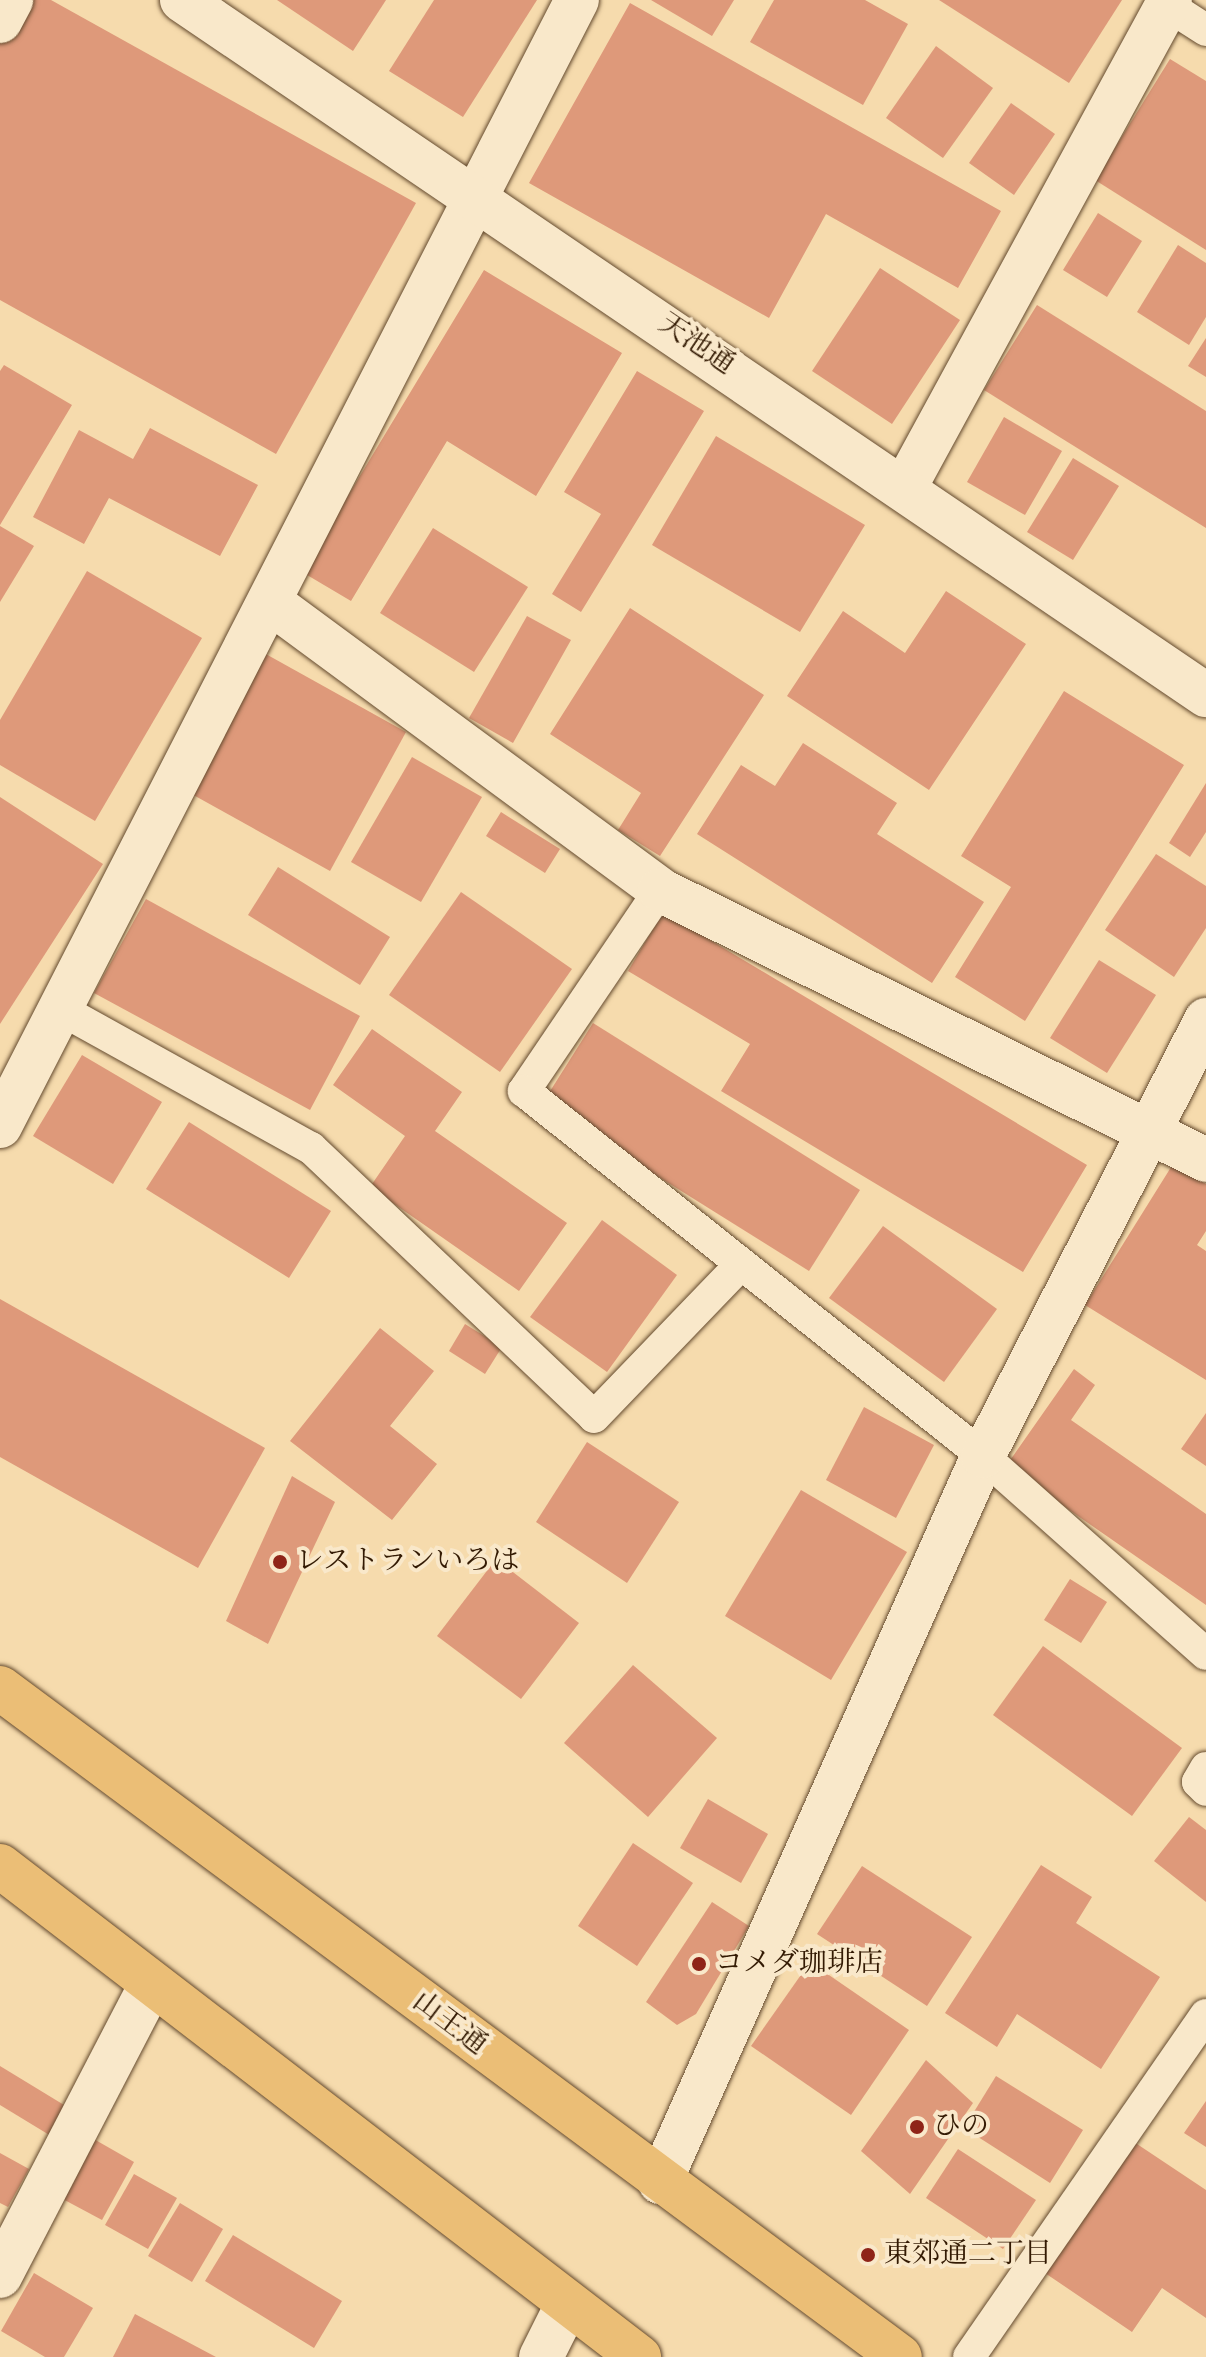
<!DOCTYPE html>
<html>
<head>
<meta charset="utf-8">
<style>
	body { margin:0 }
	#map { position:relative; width:1206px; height:2357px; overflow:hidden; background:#f6dbad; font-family:Vollkorn,"Noto Serif JP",serif }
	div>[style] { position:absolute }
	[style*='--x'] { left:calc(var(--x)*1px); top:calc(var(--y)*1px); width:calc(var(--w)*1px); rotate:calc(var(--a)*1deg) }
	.building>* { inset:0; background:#de997a }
	.roads { filter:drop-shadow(0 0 2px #644a2e) drop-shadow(0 0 2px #644a2e) }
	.service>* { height:32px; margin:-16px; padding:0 16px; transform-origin:16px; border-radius:16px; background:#f9e8ca }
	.minor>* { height:44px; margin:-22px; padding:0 22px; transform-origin:22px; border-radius:22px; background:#f9e8ca }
	.tertiary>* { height:44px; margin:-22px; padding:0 22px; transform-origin:22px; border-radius:22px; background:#f9e8ca }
	.primary>* { height:44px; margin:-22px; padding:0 22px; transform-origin:22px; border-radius:22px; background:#ebbe76 }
	.dots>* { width:22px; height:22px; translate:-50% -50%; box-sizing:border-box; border:4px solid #f9e8ca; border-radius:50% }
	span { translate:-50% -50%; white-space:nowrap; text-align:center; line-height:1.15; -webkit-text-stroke:8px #f9e8ca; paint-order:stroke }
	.street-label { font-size:28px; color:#331a03 }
	.poi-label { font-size:28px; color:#331a03 }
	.left { translate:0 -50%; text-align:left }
</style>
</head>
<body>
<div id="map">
	<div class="building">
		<i style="clip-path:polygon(16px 0,51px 0,416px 203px,276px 454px,0 300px,0 29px)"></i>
		<i style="clip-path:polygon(277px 0,386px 0,353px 51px)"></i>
		<i style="clip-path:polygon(434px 0,537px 0,463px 117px,389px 71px)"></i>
		<i style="clip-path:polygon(651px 0,734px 0,712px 36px)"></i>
		<i style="clip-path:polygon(774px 0,865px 0,908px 24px,863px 105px,750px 42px)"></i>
		<i style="clip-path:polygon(939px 0,1122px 0,1069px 83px)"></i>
		<i style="clip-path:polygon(630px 3px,1001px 211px,958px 288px,826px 214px,769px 318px,529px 183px)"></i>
		<i style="clip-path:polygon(936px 46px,993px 88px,943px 158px,886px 118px)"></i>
		<i style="clip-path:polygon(1170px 59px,1206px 81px,1206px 250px,1095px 180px)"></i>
		<i style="clip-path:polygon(1011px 103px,1055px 134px,1014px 195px,969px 163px)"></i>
		<i style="clip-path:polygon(1098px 213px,1142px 241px,1107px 297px,1063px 270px)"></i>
		<i style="clip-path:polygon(1178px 245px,1206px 263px,1206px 317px,1189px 345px,1137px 312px)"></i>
		<i style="clip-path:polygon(880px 268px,960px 320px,892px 424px,812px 371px)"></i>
		<i style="clip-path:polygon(484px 270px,622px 353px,536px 496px,447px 441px,351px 601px,302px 572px)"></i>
		<i style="clip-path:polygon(1037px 305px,1206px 411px,1206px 528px,984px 390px)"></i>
		<i style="clip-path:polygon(1206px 338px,1206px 377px,1188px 366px)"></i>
		<i style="clip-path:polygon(4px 365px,72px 405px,0 525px,0 371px)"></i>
		<i style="clip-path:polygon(637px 371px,704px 411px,581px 612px,552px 594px,601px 514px,564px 492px)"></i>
		<i style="clip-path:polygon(1004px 417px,1062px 451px,1025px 515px,967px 482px)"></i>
		<i style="clip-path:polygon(150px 428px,258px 485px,220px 556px,109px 498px,84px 544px,33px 517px,79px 430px,133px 459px)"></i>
		<i style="clip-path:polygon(716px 436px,865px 525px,800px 632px,652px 545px)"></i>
		<i style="clip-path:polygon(1073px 458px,1119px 486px,1073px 560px,1027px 532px)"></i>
		<i style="clip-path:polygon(0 526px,34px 546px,0 602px)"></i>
		<i style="clip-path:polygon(433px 528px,528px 587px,474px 672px,380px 613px)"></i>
		<i style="clip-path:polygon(87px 571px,202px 638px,95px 821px,0 765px,0 720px)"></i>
		<i style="clip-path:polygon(946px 591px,1026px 644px,929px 790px,787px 696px,843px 611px,905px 653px)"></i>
		<i style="clip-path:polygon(630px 608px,764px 695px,660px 856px,618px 830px,641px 793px,550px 734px)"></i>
		<i style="clip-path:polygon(527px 616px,571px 640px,513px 743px,469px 718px)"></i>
		<i style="clip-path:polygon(264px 653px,406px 732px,330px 871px,188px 792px)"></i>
		<i style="clip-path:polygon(1064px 691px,1184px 765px,1025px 1021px,955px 977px,1011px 887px,961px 856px)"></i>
		<i style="clip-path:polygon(803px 743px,897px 803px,877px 834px,984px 902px,932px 983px,697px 834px,741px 765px,775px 786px)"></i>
		<i style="clip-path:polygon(412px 757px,482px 797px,421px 902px,351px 862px)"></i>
		<i style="clip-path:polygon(1206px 783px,1206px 832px,1190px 857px,1169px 843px)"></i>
		<i style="clip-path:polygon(0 797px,103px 864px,0 1024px)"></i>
		<i style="clip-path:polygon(501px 812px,560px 849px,545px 873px,486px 836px)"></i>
		<i style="clip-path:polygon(1156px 854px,1206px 886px,1206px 928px,1174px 977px,1105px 930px)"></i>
		<i style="clip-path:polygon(278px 867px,390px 937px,360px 985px,248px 915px)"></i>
		<i style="clip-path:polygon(461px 892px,572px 969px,500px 1072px,389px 995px)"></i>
		<i style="clip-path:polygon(146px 899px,360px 1016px,310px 1110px,94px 993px)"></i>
		<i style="clip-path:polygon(663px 912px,1087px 1165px,1023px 1272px,721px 1091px,750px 1044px,628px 971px)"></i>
		<i style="clip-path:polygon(1099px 960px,1156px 995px,1107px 1073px,1050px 1038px)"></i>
		<i style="clip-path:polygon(593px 1023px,860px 1190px,809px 1271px,542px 1104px)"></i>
		<i style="clip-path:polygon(372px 1029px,462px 1092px,435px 1131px,567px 1223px,519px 1291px,370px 1187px,405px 1136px,333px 1085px)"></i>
		<i style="clip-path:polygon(82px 1055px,162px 1102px,113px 1184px,33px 1136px)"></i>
		<i style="clip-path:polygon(189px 1122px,331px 1211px,289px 1278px,146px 1189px)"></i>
		<i style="clip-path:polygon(1173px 1164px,1206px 1184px,1206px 1231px,1197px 1245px,1206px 1251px,1206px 1380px,1085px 1305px)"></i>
		<i style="clip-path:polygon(602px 1220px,677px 1275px,607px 1372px,530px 1317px)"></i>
		<i style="clip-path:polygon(883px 1226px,997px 1309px,944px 1382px,829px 1298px)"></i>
		<i style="clip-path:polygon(0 1299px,265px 1448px,198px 1568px,0 1457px)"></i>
		<i style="clip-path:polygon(465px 1324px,502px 1347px,485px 1374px,449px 1351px)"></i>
		<i style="clip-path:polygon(380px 1328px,434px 1371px,390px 1426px,437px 1464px,392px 1520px,290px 1441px)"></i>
		<i style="clip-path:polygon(1074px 1369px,1095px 1385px,1071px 1420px,1206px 1514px,1206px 1605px,1006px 1466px)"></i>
		<i style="clip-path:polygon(864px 1407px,934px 1445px,896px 1518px,826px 1480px)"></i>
		<i style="clip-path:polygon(1206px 1413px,1206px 1466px,1181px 1449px)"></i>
		<i style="clip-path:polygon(587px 1442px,679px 1502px,627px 1583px,536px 1522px)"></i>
		<i style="clip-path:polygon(292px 1476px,335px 1502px,268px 1644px,226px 1621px)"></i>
		<i style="clip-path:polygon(801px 1490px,907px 1552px,831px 1680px,725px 1616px)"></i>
		<i style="clip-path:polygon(496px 1559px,579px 1623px,521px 1699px,437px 1636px)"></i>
		<i style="clip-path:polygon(1070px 1579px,1107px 1602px,1081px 1643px,1044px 1620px)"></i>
		<i style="clip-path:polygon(1043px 1646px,1182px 1748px,1132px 1816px,993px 1715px)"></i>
		<i style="clip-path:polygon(633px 1665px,717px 1738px,648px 1817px,564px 1743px)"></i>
		<i style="clip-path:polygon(708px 1799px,768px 1834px,741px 1883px,680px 1848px)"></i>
		<i style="clip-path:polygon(1189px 1817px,1206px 1830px,1206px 1902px,1154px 1861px)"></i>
		<i style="clip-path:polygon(633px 1843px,693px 1883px,637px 1966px,578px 1926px)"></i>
		<i style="clip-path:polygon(1041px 1865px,1092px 1897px,1076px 1923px,1160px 1977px,1101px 2069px,1017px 2014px,997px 2047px,945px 2013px)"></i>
		<i style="clip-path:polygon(862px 1866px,972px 1937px,927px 2006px,817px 1934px)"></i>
		<i style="clip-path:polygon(712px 1902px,749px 1926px,696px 2014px,677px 2025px,646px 2002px)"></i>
		<i style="clip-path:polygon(810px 1962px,909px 2030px,851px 2115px,751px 2046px)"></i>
		<i style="clip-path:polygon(926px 2060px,973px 2103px,910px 2194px,861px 2151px)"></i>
		<i style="clip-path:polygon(0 2066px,69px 2108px,51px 2136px,0 2105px)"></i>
		<i style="clip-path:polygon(996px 2076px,1083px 2130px,1050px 2183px,964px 2128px)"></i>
		<i style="clip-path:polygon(1206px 2101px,1206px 2147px,1184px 2133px)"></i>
		<i style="clip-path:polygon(92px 2138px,134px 2162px,102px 2220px,59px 2197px)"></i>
		<i style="clip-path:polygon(1131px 2140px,1206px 2190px,1206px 2318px,1162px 2288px,1132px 2332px,1042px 2271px)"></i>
		<i style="clip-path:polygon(958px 2149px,1036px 2200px,1003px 2249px,926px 2198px)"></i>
		<i style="clip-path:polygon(0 2153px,29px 2169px,8px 2207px,0 2203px)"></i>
		<i style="clip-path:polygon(134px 2174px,177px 2198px,148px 2249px,105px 2225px)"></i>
		<i style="clip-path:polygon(180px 2203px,223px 2229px,192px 2282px,148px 2256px)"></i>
		<i style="clip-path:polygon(233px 2235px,342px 2301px,314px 2348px,205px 2281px)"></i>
		<i style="clip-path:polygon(34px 2273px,93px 2308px,64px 2357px,45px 2357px,1px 2331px)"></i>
		<i style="clip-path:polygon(135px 2314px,216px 2357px,113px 2357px)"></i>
	</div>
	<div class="roads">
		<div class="service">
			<i style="--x:1167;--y:5;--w:46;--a:32.7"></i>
			<i style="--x:660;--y:890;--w:243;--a:124.1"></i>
			<i style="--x:524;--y:1091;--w:586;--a:38.49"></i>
			<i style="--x:983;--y:1456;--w:298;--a:41.6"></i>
			<i style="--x:60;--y:1009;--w:287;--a:29"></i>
			<i style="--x:311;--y:1148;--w:390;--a:43.5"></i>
			<i style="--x:594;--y:1417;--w:212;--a:-46.1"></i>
			<i style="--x:1206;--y:1768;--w:16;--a:120"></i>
			<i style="--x:1198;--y:1782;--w:11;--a:45"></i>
			<i style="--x:969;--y:2357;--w:416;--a:-55.3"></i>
		</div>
		<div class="minor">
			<i style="--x:0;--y:21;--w:24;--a:-62"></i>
			<i style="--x:905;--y:487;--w:554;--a:-61.45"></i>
			<i style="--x:270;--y:602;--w:485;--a:36.4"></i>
			<i style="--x:660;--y:890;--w:609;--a:26.31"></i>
			<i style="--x:0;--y:1126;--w:1265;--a:-62.87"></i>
			<i style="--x:660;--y:2182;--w:795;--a:-66.02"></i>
			<i style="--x:983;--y:1456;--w:490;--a:-62.9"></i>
			<i style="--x:0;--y:2276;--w:328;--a:-62.6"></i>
			<i style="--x:541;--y:2357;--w:60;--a:-63.4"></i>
		</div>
		<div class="tertiary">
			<i style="--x:182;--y:0;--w:1238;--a:34.17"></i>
		</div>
		<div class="primary">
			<i style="--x:0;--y:1688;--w:1121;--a:36.62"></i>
			<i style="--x:0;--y:1866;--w:806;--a:37.54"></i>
		</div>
	</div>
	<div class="dots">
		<i style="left:280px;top:1562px;background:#8f2418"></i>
		<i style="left:699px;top:1964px;background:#8f2418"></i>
		<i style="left:917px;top:2127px;background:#8f2418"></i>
		<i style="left:868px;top:2255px;background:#8f2418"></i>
	</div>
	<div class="street-label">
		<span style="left:696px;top:345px;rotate:34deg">天池通</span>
		<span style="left:449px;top:2024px;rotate:37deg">山王通</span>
	</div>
	<div class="poi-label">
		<span class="left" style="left:296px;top:1562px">レストランいろは</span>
		<span class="left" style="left:715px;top:1964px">コメダ珈琲店</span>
		<span class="left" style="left:933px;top:2127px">ひの</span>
		<span class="left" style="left:884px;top:2255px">東郊通二丁目</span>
	</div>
</div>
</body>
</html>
